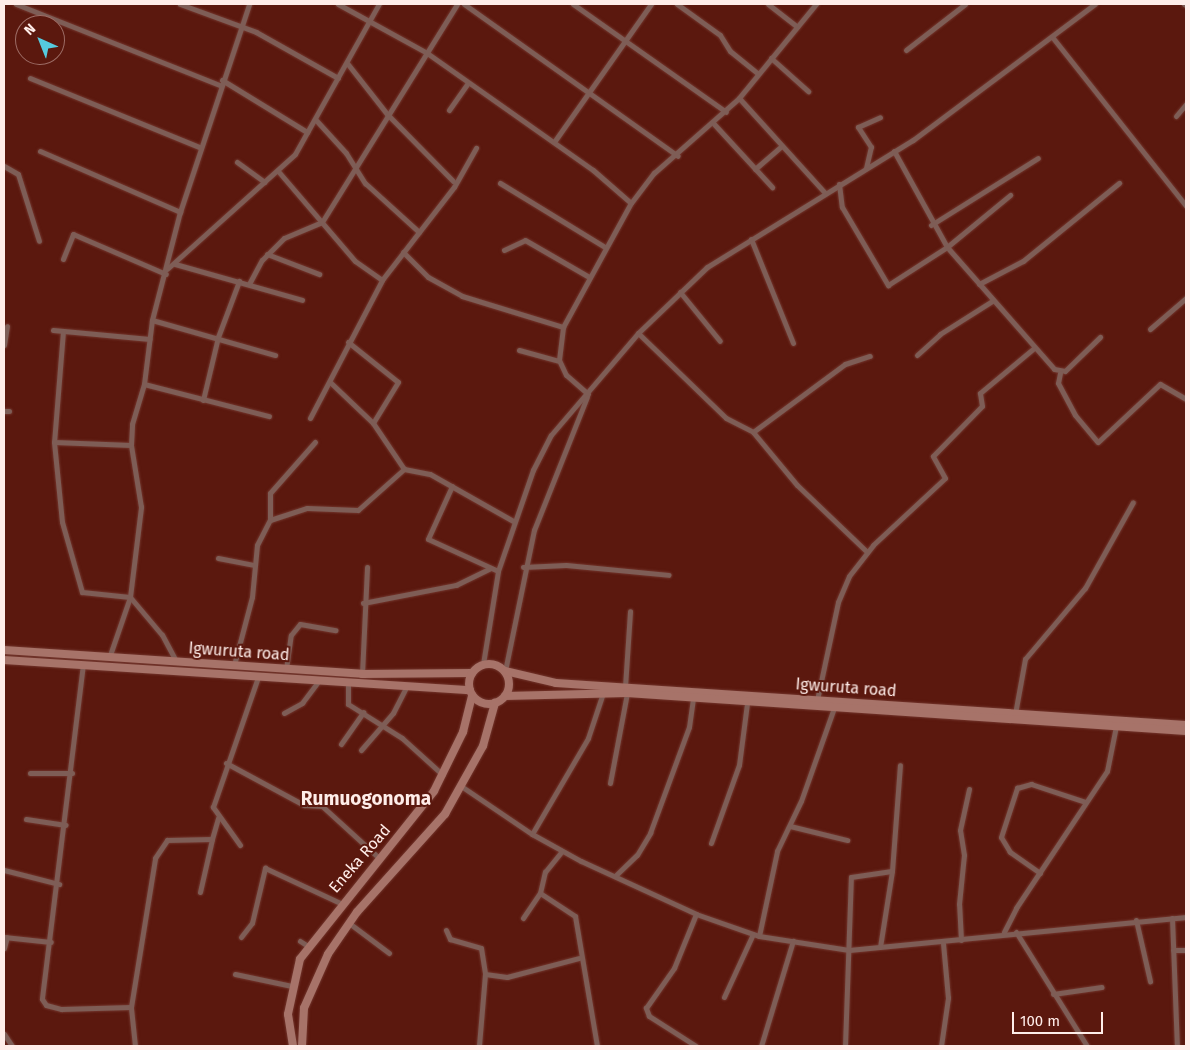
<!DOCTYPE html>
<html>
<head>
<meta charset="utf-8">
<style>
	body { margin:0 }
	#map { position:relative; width:1190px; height:1050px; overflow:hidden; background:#5b180e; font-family:"Fira Sans",sans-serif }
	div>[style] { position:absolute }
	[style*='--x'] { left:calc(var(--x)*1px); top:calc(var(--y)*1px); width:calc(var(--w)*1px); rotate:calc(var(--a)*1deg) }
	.roads { filter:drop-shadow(0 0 1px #72362d) drop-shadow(0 0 1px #72362d) }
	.street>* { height:5px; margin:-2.5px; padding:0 2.5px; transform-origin:2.5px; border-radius:2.5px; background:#7e5d56 }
	.secondary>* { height:8px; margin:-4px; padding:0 4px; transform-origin:4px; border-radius:4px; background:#a77369 }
	.secondary>.ring { margin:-4px; padding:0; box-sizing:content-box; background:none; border:8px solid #a77369; border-radius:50% }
	span { translate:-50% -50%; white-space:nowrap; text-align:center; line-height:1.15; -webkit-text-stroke:4px #5b180e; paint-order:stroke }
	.street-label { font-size:16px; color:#ffede9 }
	.quarter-label { font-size:19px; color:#ffede9; font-weight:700 }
	.frame { position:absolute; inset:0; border:5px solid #ffede9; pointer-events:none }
	.north { position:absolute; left:15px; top:15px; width:50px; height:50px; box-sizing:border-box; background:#5b180e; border:1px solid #9d6d66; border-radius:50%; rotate:316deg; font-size:14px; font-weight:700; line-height:20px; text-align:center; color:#ffede9 }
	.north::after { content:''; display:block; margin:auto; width:18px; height:22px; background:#55cadf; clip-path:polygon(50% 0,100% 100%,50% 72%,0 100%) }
	.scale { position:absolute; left:1012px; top:1012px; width:91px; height:22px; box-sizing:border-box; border:2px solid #ffede9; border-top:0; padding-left:6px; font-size:15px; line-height:18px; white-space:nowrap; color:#ffede9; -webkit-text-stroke:4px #5b180e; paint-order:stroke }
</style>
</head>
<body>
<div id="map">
	<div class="roads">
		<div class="street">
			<i style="--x:16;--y:4;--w:219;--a:21.7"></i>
			<i style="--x:180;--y:4;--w:81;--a:20.2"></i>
			<i style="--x:256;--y:32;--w:94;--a:29.3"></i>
			<i style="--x:338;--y:4;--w:102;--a:28.8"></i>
			<i style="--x:427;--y:53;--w:203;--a:35.2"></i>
			<i style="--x:593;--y:170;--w:50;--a:41"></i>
			<i style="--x:464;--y:4;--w:262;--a:35.4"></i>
			<i style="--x:573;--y:4;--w:187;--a:35.2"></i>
			<i style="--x:677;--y:4;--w:53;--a:35.8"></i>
			<i style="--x:720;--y:35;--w:19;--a:58"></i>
			<i style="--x:730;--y:51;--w:36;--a:39"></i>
			<i style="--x:768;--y:4;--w:37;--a:38"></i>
			<i style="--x:1184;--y:4;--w:2;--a:27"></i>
			<i style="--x:1053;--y:38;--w:214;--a:51.6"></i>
			<i style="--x:906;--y:50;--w:75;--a:-37.9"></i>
			<i style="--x:771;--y:58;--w:50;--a:41.7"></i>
			<i style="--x:347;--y:63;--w:65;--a:51.9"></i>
			<i style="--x:387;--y:114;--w:94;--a:45.4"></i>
			<i style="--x:30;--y:78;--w:183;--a:22.2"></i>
			<i style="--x:222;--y:80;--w:100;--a:31.5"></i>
			<i style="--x:739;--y:98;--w:128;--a:47.8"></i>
			<i style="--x:449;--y:110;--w:32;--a:-55"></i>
			<i style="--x:1176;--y:116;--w:16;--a:-50"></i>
			<i style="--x:315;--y:119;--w:46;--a:47.6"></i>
			<i style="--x:346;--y:153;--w:36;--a:58"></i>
			<i style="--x:365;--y:183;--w:73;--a:42.2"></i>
			<i style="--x:714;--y:124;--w:86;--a:47.4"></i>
			<i style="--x:554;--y:142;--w:169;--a:-54.9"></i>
			<i style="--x:40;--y:151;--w:153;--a:23.5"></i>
			<i style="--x:894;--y:151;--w:110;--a:61.1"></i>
			<i style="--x:947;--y:247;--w:162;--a:48.7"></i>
			<i style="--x:1054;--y:369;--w:11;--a:10"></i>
			<i style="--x:1065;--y:371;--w:49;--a:-44.2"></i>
			<i style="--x:237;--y:162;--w:34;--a:36"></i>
			<i style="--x:4;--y:166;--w:16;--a:30"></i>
			<i style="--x:18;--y:174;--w:70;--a:72.6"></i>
			<i style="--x:866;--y:168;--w:22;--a:-77"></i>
			<i style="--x:871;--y:147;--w:24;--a:-123"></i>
			<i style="--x:858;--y:127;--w:24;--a:-24"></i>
			<i style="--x:755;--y:169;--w:35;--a:-41"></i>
			<i style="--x:278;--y:171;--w:118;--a:49.5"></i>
			<i style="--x:355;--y:261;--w:33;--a:35"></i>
			<i style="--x:500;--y:183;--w:123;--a:31.4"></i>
			<i style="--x:839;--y:184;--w:23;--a:83"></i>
			<i style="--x:842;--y:207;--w:91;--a:59.5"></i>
			<i style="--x:888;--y:285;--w:70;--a:-32.8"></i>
			<i style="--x:947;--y:247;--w:82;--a:-39.5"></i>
			<i style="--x:931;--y:225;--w:126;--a:-32.1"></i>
			<i style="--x:751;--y:239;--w:112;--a:68"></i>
			<i style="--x:504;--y:250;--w:23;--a:-25"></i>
			<i style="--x:525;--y:240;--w:74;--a:30"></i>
			<i style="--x:403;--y:252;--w:35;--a:45"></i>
			<i style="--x:428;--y:277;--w:39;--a:29"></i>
			<i style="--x:462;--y:296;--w:106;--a:17.1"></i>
			<i style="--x:267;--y:254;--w:56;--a:21"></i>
			<i style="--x:63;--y:259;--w:27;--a:-68"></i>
			<i style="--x:73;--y:234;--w:101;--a:23.3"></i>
			<i style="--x:175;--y:264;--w:132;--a:15.8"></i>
			<i style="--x:167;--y:269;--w:172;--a:-41.9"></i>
			<i style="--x:295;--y:154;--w:172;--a:-60.8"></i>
			<i style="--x:249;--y:284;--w:27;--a:-62"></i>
			<i style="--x:262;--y:260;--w:31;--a:-45"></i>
			<i style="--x:284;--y:238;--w:41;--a:-22.8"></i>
			<i style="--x:322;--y:222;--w:256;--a:-58.2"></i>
			<i style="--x:979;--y:284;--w:50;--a:-27.6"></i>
			<i style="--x:1023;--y:261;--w:124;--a:-39.1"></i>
			<i style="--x:680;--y:292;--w:63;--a:50.8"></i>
			<i style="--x:152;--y:320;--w:128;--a:15.9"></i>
			<i style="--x:1150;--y:329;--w:48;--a:-40.7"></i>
			<i style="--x:53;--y:330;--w:97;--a:5.3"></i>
			<i style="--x:63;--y:331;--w:111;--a:94.6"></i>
			<i style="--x:54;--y:442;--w:80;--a:84.3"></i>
			<i style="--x:62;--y:522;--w:73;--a:74.1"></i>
			<i style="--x:82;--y:592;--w:48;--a:5.9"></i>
			<i style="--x:130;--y:597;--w:61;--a:109"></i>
			<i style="--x:638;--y:333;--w:122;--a:44"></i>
			<i style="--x:726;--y:418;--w:30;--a:27"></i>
			<i style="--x:753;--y:432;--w:114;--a:-36.5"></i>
			<i style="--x:845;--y:364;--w:26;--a:-18"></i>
			<i style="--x:348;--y:342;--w:64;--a:38.7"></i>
			<i style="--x:398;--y:382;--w:48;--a:121.4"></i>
			<i style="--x:4;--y:345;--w:19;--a:-81"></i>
			<i style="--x:519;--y:350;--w:41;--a:15.4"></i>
			<i style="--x:917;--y:355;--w:31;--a:-42"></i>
			<i style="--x:940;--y:334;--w:62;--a:-32.4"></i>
			<i style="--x:1060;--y:373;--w:10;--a:101"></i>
			<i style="--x:1058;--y:383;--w:36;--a:62"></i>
			<i style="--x:1075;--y:415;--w:35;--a:50"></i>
			<i style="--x:1098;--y:442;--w:85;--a:-43.1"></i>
			<i style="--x:1160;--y:384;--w:30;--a:30"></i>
			<i style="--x:331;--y:383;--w:58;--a:43.6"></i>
			<i style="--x:373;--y:423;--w:55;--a:56"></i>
			<i style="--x:404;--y:469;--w:26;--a:11"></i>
			<i style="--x:430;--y:474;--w:95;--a:29.5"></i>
			<i style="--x:144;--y:384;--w:129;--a:14.4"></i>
			<i style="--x:588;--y:394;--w:29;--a:-139"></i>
			<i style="--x:566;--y:375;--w:17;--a:-115"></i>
			<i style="--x:559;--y:360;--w:33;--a:-83"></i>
			<i style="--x:563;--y:327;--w:141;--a:-61.3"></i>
			<i style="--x:631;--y:203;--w:38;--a:-53"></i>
			<i style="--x:654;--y:173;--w:113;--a:-41.4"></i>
			<i style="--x:739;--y:98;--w:122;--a:-50.7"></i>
			<i style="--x:203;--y:400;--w:65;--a:-76.6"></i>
			<i style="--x:218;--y:337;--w:60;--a:-69.4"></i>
			<i style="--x:4;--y:411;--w:5;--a:0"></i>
			<i style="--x:310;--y:418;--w:156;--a:-62.4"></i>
			<i style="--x:382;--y:280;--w:118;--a:-52.3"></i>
			<i style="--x:454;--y:187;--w:45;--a:-60.6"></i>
			<i style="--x:753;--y:432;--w:69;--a:50.3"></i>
			<i style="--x:797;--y:485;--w:97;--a:43.7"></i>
			<i style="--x:54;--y:442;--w:77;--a:2.2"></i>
			<i style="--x:452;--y:486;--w:58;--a:114.4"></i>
			<i style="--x:428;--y:539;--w:77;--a:24.6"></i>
			<i style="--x:270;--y:520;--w:27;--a:-90"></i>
			<i style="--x:270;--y:493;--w:68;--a:-48.6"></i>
			<i style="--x:218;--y:558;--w:36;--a:11"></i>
			<i style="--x:523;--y:567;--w:43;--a:-2.7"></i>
			<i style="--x:566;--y:565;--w:103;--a:5.5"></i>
			<i style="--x:363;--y:603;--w:95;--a:-11"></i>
			<i style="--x:456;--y:585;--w:37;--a:-26"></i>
			<i style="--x:176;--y:661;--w:30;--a:-118"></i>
			<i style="--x:162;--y:635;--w:50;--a:-130.1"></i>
			<i style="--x:130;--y:597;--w:91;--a:-83"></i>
			<i style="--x:141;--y:507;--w:63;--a:-99.2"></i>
			<i style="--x:131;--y:445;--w:21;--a:-87"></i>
			<i style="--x:132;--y:424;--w:42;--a:-73.3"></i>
			<i style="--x:144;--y:384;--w:64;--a:-82.9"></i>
			<i style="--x:152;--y:320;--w:112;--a:-75.5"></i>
			<i style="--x:180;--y:212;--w:219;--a:-71.6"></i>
			<i style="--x:83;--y:664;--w:337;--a:97"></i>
			<i style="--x:42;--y:999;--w:7;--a:56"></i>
			<i style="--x:46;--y:1005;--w:16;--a:15"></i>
			<i style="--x:61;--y:1009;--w:70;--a:-1.6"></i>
			<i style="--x:483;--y:664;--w:94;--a:-80.8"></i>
			<i style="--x:498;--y:571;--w:107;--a:-70.9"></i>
			<i style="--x:533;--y:470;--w:39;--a:-63"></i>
			<i style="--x:551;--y:435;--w:134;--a:-49.5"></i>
			<i style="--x:638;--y:333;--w:95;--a:-43.7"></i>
			<i style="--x:707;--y:267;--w:242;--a:-31.7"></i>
			<i style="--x:913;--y:140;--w:227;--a:-36.8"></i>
			<i style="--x:234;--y:665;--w:70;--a:-75.2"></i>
			<i style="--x:252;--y:597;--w:52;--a:-84.5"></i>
			<i style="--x:257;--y:545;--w:28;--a:-63"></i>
			<i style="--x:270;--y:520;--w:39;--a:-18"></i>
			<i style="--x:307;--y:508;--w:51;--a:2.2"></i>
			<i style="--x:358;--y:510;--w:62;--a:-41.7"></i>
			<i style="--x:286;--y:669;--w:34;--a:-82"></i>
			<i style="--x:291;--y:635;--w:14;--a:-51"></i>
			<i style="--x:300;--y:624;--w:36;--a:10"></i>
			<i style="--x:505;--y:671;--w:144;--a:-78.4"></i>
			<i style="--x:534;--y:530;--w:143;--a:-68.3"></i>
			<i style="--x:362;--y:674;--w:107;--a:-87.3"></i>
			<i style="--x:348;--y:681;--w:23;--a:90"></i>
			<i style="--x:348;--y:704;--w:64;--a:32.2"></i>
			<i style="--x:402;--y:738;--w:55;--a:42.1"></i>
			<i style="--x:625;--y:687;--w:76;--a:-86.2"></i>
			<i style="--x:817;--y:700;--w:100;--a:-77.9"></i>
			<i style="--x:838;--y:602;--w:28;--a:-67"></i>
			<i style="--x:849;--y:576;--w:39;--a:-52"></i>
			<i style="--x:873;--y:545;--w:98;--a:-42.9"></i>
			<i style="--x:945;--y:478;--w:25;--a:-119"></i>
			<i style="--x:933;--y:456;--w:70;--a:-45.6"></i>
			<i style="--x:982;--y:406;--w:13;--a:-99"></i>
			<i style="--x:980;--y:393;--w:70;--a:-39.8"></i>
			<i style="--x:284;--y:713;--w:21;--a:-29"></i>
			<i style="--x:302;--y:703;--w:30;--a:-53"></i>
			<i style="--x:1015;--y:714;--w:56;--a:-79.7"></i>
			<i style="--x:1025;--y:659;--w:93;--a:-49.8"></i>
			<i style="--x:1085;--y:588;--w:98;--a:-60.8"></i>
			<i style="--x:341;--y:744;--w:39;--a:-55"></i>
			<i style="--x:361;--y:750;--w:49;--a:-49.1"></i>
			<i style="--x:393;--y:713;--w:31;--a:-63"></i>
			<i style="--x:226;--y:763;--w:89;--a:28.3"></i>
			<i style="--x:304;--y:805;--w:18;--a:3"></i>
			<i style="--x:322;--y:806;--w:77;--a:42.4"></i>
			<i style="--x:30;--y:773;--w:42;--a:0"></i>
			<i style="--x:610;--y:783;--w:92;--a:-79.3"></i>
			<i style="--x:461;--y:786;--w:86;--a:34.1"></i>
			<i style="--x:532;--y:834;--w:56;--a:28.9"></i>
			<i style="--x:581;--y:861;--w:127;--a:24.7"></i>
			<i style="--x:696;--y:914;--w:67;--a:19.2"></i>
			<i style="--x:759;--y:936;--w:91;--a:8.8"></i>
			<i style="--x:849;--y:950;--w:339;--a:-5.6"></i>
			<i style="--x:26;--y:819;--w:40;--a:8.5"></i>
			<i style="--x:790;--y:826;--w:59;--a:13.8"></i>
			<i style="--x:532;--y:834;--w:111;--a:-59.7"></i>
			<i style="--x:588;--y:738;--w:47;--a:-71.6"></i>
			<i style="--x:711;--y:843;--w:83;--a:-70.3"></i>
			<i style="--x:739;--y:765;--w:63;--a:-82.6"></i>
			<i style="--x:240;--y:845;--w:47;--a:-125.4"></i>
			<i style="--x:213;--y:807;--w:138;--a:-70.9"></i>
			<i style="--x:4;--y:870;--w:57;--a:14.3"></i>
			<i style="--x:1040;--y:873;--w:37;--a:-145"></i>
			<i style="--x:1010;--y:852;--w:17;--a:-121"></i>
			<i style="--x:1001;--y:837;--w:52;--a:-71.9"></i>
			<i style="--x:1017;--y:788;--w:15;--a:-16"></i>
			<i style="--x:1031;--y:784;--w:57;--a:18.4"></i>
			<i style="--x:615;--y:876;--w:30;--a:-44"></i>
			<i style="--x:637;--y:855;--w:26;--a:-59"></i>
			<i style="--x:650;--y:833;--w:113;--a:-69.8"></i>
			<i style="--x:689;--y:727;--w:28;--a:-82"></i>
			<i style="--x:200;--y:892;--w:54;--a:-77.2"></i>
			<i style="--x:540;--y:893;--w:42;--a:33.3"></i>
			<i style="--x:575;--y:916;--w:132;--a:80.4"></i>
			<i style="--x:523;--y:918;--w:30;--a:-56"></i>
			<i style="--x:540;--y:893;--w:22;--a:-77"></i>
			<i style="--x:545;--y:872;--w:27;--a:-51"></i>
			<i style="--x:1172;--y:918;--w:128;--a:87.8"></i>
			<i style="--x:1136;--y:920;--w:63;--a:77.1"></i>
			<i style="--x:349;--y:923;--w:50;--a:36.9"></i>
			<i style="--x:446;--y:930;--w:10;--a:66"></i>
			<i style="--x:450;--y:939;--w:32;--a:16"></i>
			<i style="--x:481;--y:948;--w:26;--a:81"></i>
			<i style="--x:485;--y:974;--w:72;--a:94.8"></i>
			<i style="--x:1004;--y:932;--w:27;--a:-63"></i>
			<i style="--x:1016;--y:908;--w:164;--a:-56.4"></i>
			<i style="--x:1107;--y:771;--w:46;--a:-78.7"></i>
			<i style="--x:1016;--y:932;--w:134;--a:58.1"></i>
			<i style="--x:759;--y:936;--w:87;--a:-78"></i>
			<i style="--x:777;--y:851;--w:55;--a:-64.4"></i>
			<i style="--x:801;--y:801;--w:99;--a:-70.5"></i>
			<i style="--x:4;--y:937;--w:47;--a:6.1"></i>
			<i style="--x:241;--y:937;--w:18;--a:-52"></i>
			<i style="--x:252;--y:923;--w:57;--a:-76.7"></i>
			<i style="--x:265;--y:868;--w:83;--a:25"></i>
			<i style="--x:961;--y:940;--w:36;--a:-93"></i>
			<i style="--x:959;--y:904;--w:49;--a:-84.2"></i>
			<i style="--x:964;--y:855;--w:25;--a:-99"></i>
			<i style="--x:960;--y:830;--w:42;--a:-77.6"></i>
			<i style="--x:300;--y:941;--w:9;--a:32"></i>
			<i style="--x:880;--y:947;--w:77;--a:-81"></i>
			<i style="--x:892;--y:871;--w:106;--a:-85.7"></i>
			<i style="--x:4;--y:948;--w:11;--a:-75"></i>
			<i style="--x:1173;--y:950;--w:13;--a:0"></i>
			<i style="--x:235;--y:974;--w:58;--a:11.9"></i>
			<i style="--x:485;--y:974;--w:22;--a:8"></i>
			<i style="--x:507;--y:977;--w:74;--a:-14.8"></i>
			<i style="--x:1053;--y:994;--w:49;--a:-8.1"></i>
			<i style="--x:724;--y:997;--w:69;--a:-65.3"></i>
			<i style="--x:4;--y:1034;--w:14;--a:56"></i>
			<i style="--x:135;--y:1046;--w:39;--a:-96"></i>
			<i style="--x:131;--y:1007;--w:151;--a:-80.8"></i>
			<i style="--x:155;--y:858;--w:22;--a:-56"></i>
			<i style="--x:167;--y:840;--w:45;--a:-1.3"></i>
			<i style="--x:212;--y:839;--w:22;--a:-74"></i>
			<i style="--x:696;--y:1046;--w:56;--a:-147.4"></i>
			<i style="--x:649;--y:1016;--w:9;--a:-111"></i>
			<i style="--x:646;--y:1008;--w:49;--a:-55"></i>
			<i style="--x:674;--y:968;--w:58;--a:-67.8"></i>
			<i style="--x:761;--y:1046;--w:110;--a:-73.1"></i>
			<i style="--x:845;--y:1046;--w:169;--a:-88"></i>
			<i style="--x:851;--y:877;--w:41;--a:-8.3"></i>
			<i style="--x:941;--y:1046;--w:49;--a:-81.7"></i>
			<i style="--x:948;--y:998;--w:55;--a:-95.2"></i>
		</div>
		<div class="secondary">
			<i style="--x:4;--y:650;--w:359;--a:3.8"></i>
			<i style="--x:362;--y:674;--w:110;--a:-0.5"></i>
			<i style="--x:4;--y:660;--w:467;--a:3.7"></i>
			<i class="ring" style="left:469px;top:664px;width:32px;height:32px"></i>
			<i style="--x:505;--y:671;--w:52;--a:13.2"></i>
			<i style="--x:556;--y:683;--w:631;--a:3.81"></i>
			<i style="--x:505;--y:696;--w:122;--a:-1.4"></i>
			<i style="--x:627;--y:693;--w:560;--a:3.89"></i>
			<i style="--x:293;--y:1046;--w:32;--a:-99"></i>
			<i style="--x:288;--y:1014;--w:56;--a:-77.7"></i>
			<i style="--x:300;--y:959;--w:215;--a:-51.4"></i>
			<i style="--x:434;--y:791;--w:66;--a:-63.8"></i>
			<i style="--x:463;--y:732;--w:38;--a:-76"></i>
			<i style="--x:302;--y:1046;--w:38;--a:-87"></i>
			<i style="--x:304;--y:1008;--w:59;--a:-66"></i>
			<i style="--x:328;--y:954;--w:51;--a:-55.4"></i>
			<i style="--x:357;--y:912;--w:132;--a:-48.1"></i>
			<i style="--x:445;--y:814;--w:78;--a:-60.8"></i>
			<i style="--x:483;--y:746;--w:45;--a:-74.4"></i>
		</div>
	</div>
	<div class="street-label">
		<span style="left:239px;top:652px;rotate:4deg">Igwuruta road</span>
		<span style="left:846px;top:688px;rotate:4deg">Igwuruta road</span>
		<span style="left:360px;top:859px;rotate:-49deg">Eneka Road</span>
	</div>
	<div class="quarter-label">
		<span style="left:366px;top:799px">Rumuogonoma</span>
	</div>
	<div class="frame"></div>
	<div class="north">N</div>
	<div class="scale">100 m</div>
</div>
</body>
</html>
